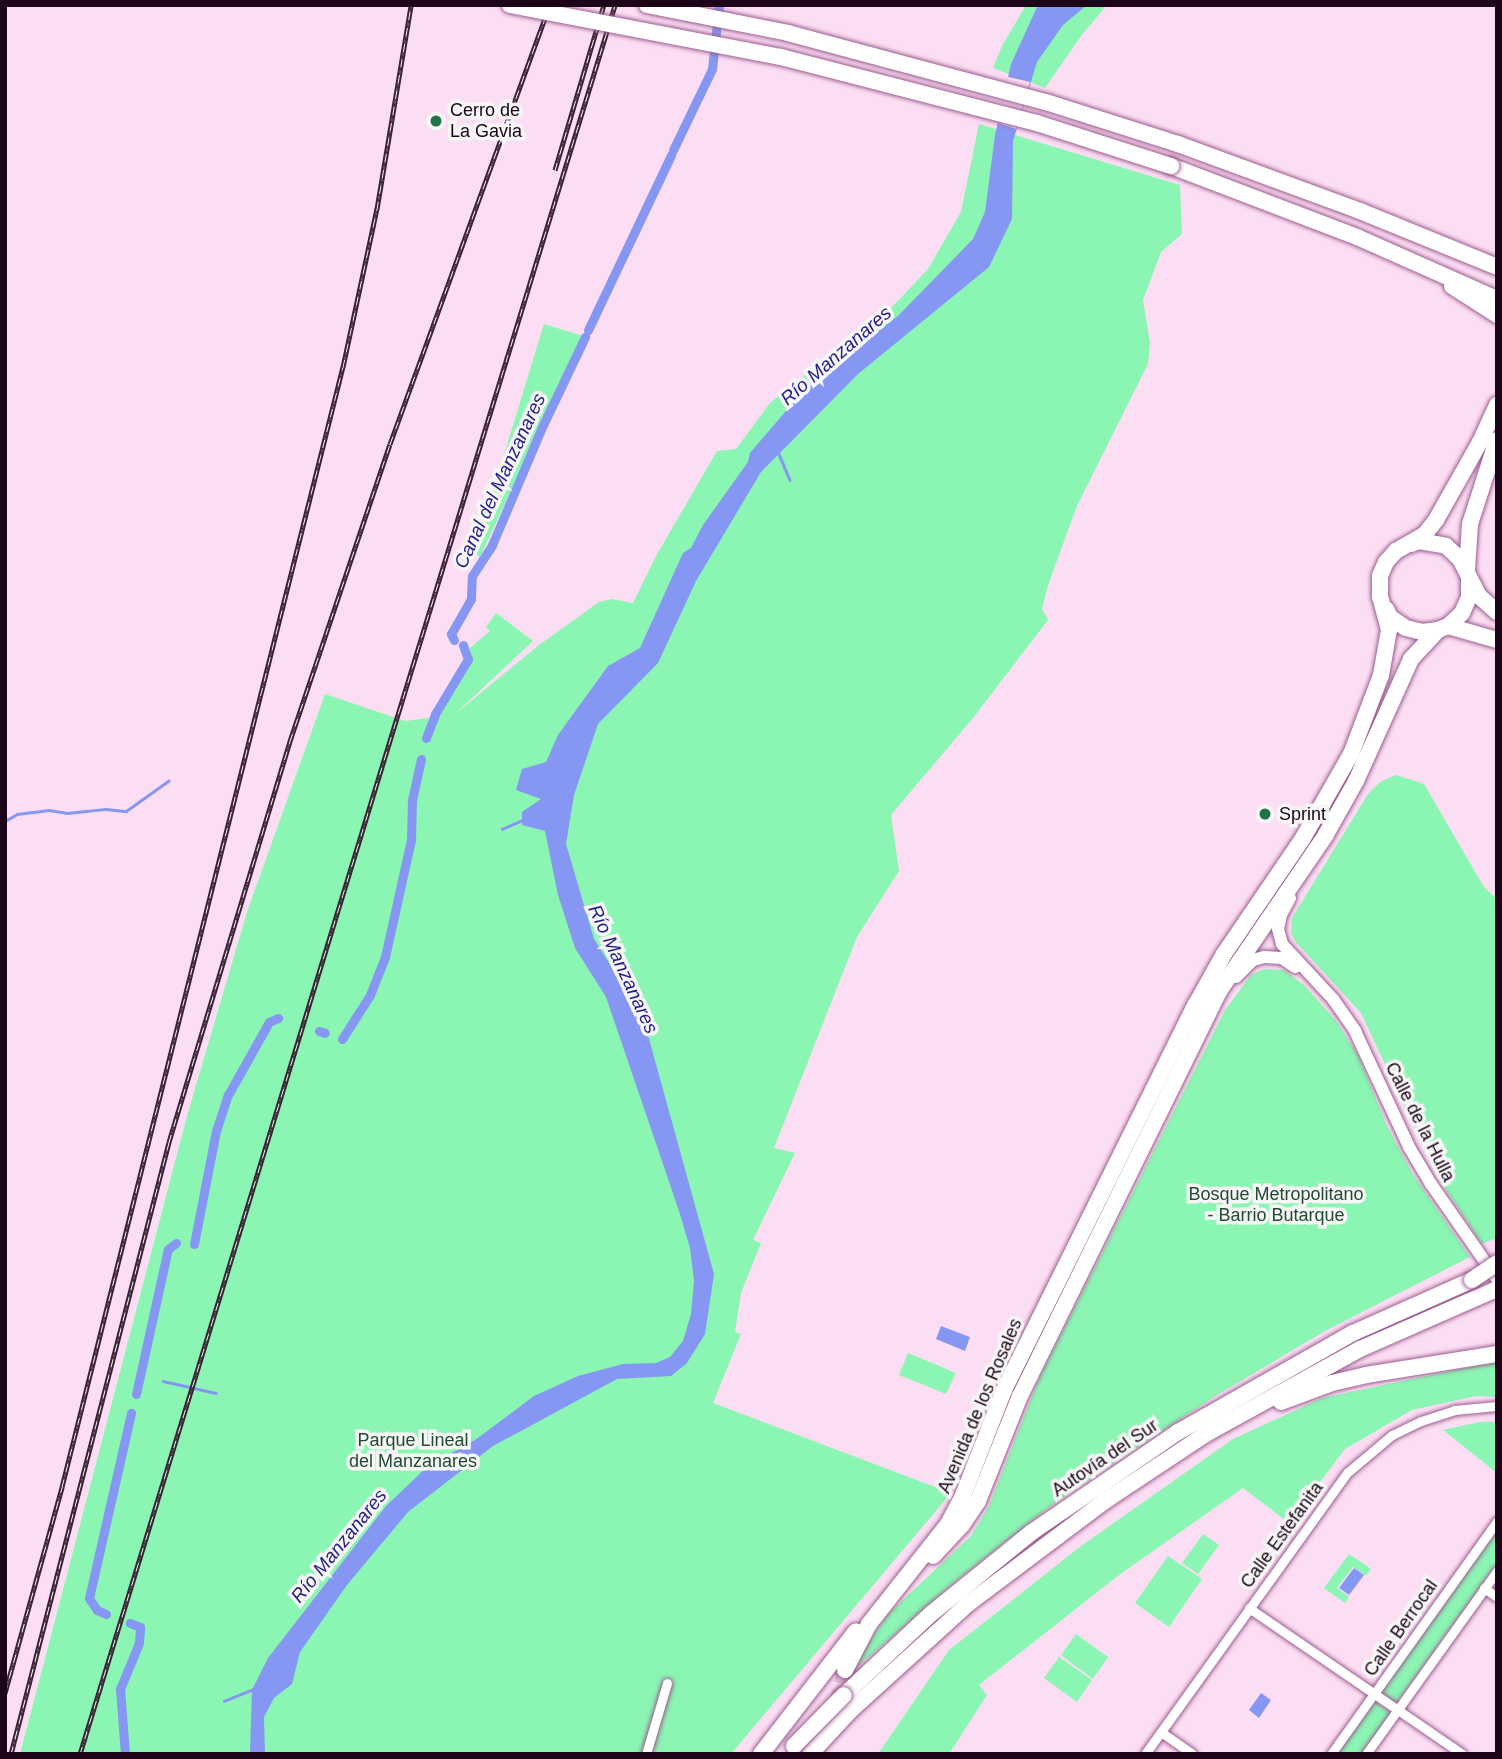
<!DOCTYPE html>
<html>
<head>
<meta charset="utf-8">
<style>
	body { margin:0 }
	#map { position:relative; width:1502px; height:1759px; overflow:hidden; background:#fcdef4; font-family:Arial,sans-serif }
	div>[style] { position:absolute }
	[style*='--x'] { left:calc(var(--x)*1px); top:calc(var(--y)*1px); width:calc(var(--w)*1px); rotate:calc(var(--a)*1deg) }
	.green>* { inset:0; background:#8bf5b3 }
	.water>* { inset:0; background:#8696f3 }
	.pier>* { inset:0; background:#fcdef4 }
	.stream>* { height:2.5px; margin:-1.25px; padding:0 1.25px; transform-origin:1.25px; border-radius:1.25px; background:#8696f3 }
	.canal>* { height:9px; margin:-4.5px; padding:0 4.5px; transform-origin:4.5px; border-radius:4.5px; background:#8696f3 }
	.highway-tunnel>* { height:16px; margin-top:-8px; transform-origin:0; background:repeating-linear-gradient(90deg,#dabdd3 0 16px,transparent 0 24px) }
	.roads { filter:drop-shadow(0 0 2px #9d5c90) drop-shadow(0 0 2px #9d5c90) }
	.street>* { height:9px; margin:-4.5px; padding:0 4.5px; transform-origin:4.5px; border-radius:4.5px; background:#fff }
	.secondary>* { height:12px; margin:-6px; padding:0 6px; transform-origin:6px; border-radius:6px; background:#fff }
	.highway>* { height:16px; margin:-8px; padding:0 8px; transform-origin:8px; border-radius:8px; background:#fff }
	.rail>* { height:5px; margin-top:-2.5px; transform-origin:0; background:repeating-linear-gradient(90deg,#f6f6f6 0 8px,#3a2235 0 16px); box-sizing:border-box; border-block:2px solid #3a2235 }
	.bridges { filter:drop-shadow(0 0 2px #9d5c90) drop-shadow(0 0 2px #9d5c90) }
	.highway-bridge>* { height:16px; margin:-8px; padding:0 8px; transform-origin:8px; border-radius:8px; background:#fff }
	.dots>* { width:19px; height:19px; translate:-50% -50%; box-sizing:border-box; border:4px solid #f6f6f6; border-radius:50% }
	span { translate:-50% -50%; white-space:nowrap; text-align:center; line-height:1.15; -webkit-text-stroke:7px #f6f6f6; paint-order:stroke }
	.poi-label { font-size:18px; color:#1c0518 }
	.left { translate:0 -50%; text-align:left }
	.street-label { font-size:18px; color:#1c0518 }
	.park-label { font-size:18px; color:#204b31 }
	.water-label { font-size:19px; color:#241d87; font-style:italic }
	.frame { position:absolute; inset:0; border:7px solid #1c0518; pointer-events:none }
</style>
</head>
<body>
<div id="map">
	<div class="green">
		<i style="clip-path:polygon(1026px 5px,1107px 5px,1081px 36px,1045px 88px,993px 68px,1002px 46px)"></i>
		<i style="clip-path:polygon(979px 124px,1180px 185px,1182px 234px,1161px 252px,1143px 300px,1150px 343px,1148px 364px,1077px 506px,1048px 585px,1042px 609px,1048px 620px,973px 718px,891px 815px,899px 871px,857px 937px,774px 1148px,795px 1153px,753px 1240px,761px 1243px,741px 1293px,735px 1332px,741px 1334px,713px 1403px,951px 1493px,731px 1754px,20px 1754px,187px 1116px,247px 912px,325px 694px,405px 721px,437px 717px,471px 661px,470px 648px,490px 631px,486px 627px,496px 613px,533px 641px,455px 714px,539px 645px,599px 602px,612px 599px,633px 603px,656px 556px,717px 451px,736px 449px,770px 403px,894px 305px,928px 269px,961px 212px)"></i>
		<i style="clip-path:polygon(544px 324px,583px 336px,480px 557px,474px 553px)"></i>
		<i style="clip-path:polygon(1396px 775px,1424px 784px,1484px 887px,1497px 899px,1497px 1238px,1482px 1244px,1440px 1181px,1361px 1013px,1295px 941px,1291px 933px,1292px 918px,1368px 794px,1380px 782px)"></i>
		<i style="clip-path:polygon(1264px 969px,1284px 970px,1305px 986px,1336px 1021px,1358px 1055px,1387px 1126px,1412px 1173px,1470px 1257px,1325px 1331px,1217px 1395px,1135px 1449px,1048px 1508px,955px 1582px,857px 1667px,868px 1643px,889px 1613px,971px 1536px,989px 1506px,1040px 1376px,1225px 1010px,1251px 975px)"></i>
		<i style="clip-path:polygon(908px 1353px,956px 1373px,946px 1394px,899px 1375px)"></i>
		<i style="clip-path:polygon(1497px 1361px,1497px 1397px,1476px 1396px,1412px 1410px,1345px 1449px,1289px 1523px,1243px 1488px,1119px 1575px,979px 1685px,987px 1695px,949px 1754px,878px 1754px,949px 1650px,1081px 1546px,1233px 1439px,1322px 1398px)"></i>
		<i style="clip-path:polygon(1480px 1422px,1497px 1422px,1497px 1473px,1443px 1430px)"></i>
		<i style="clip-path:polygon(1497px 1529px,1497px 1563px,1395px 1705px,1379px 1694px)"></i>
		<i style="clip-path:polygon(1203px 1534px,1219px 1545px,1198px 1574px,1182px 1563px)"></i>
		<i style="clip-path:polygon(1349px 1554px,1371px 1569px,1366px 1576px,1353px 1567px,1337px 1588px,1349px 1597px,1345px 1603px,1324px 1588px)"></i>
		<i style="clip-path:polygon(1168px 1556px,1202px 1579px,1169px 1627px,1135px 1603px)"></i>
		<i style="clip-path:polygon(1076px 1634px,1108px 1657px,1093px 1679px,1061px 1655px)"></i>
		<i style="clip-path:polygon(1059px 1657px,1092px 1680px,1077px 1702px,1044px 1678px)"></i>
		<i style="clip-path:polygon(1375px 1701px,1391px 1713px,1361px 1754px,1337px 1754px)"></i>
	</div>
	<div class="water">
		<i style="clip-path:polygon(1038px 5px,1087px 5px,1063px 25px,1037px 62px,1013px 141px,1012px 219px,989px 267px,858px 374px,761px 472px,696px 581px,658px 663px,598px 724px,574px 795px,566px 844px,594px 939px,643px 1017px,714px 1274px,705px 1334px,687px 1363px,671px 1376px,617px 1379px,493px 1446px,408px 1512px,347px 1585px,300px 1652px,292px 1684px,274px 1698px,264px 1717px,265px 1754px,250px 1754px,252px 1690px,268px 1658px,386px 1506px,428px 1466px,475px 1440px,534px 1396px,578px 1376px,623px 1364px,656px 1363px,670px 1357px,683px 1341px,691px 1314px,694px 1281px,690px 1248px,679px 1211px,606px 997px,575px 948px,558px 895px,545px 831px,522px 825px,522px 812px,541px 799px,516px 790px,522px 769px,546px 762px,558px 735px,608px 666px,640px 648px,683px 553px,691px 548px,703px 525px,748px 462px,750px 453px,803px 391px,899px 315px,973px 239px,985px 212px,995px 135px,1011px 64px)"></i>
		<i style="clip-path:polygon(941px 1326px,970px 1337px,965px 1351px,936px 1339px)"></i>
		<i style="clip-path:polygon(1354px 1568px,1364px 1575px,1349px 1595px,1339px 1588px)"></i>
		<i style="clip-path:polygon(1261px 1693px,1271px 1700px,1259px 1718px,1249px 1710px)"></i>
	</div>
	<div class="pier">
		<i style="clip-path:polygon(1008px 77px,1030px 82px,1016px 129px,998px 123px)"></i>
	</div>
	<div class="stream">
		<i style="--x:779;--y:454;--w:28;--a:67"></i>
		<i style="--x:5;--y:821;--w:14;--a:-30"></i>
		<i style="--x:17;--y:814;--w:32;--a:-7"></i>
		<i style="--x:49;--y:810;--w:18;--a:9"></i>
		<i style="--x:67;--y:813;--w:39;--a:-6"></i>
		<i style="--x:106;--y:809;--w:20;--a:6"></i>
		<i style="--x:126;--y:811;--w:52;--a:-35.5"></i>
		<i style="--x:502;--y:829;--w:22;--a:-24"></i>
		<i style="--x:163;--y:1381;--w:54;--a:12.8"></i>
		<i style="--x:224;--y:1701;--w:31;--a:-22"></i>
	</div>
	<div class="canal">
		<i style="--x:673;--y:150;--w:90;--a:-64.3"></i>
		<i style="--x:712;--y:69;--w:64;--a:-83.8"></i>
		<i style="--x:588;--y:330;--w:194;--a:-64.6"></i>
		<i style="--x:454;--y:640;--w:7;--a:-117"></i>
		<i style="--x:451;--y:634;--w:40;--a:-60.3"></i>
		<i style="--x:471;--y:599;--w:23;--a:-88"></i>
		<i style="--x:472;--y:576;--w:37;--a:-57"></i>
		<i style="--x:492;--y:545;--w:130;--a:-67"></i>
		<i style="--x:543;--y:425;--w:98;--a:-64.5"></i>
		<i style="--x:426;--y:738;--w:26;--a:-69"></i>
		<i style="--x:435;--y:714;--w:64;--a:-59"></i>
		<i style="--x:468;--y:659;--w:15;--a:-110"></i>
		<i style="--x:319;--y:1031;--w:6;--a:18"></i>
		<i style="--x:342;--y:1039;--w:52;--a:-57.5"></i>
		<i style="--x:370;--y:995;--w:41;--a:-68.5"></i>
		<i style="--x:385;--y:957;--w:120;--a:-77.5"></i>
		<i style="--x:411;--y:840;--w:40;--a:-88.6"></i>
		<i style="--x:412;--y:800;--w:42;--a:-77.6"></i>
		<i style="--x:194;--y:1244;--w:115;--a:-79"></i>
		<i style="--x:216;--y:1131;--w:38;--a:-72"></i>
		<i style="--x:228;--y:1095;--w:84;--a:-60.7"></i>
		<i style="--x:269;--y:1022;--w:10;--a:-24"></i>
		<i style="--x:136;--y:1394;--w:148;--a:-77.6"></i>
		<i style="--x:168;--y:1249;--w:10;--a:-37"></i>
		<i style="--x:106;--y:1614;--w:10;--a:-156"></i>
		<i style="--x:97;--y:1610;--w:14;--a:-124"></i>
		<i style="--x:89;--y:1598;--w:190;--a:-77.2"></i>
		<i style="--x:125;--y:1754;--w:65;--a:-94.4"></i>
		<i style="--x:120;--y:1689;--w:50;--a:-67.6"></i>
		<i style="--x:139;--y:1643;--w:16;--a:-86"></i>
		<i style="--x:140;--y:1627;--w:11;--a:-158"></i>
	</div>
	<div class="highway-tunnel">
		<i style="--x:836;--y:1707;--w:38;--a:-76"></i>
	</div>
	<div class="roads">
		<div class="street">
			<i style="--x:1484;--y:1588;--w:16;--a:35"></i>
			<i style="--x:1249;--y:1608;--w:258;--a:34.4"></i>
			<i style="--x:1161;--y:1732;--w:38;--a:35"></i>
			<i style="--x:646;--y:1754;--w:74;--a:-73.5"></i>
			<i style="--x:1145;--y:1754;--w:347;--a:-54.3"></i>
			<i style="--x:1348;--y:1472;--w:57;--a:-40.1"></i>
			<i style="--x:1392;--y:1435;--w:32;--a:-26"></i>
			<i style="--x:1421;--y:1421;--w:35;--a:-18"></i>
			<i style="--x:1454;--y:1410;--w:43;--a:-5.3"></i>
			<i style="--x:1331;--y:1754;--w:286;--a:-54.5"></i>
			<i style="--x:1366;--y:1754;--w:225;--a:-54.4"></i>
		</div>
		<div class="secondary">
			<i style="--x:1290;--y:898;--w:19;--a:118"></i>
			<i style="--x:1281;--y:915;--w:14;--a:102"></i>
			<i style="--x:1278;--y:929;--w:16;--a:75"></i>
			<i style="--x:1282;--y:944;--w:75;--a:47.2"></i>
			<i style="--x:1333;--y:999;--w:39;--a:55"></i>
			<i style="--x:1355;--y:1031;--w:128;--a:65"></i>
			<i style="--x:1409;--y:1147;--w:43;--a:59.3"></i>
			<i style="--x:1431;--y:1184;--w:116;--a:55.2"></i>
			<i style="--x:1236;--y:977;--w:24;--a:-45"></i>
			<i style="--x:1253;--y:960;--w:11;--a:-15"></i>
			<i style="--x:1264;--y:957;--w:18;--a:3"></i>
			<i style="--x:1282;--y:958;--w:16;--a:35"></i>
		</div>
		<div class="highway">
			<i style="--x:647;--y:5;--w:144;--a:11.2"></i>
			<i style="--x:788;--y:33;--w:267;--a:15"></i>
			<i style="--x:1046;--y:102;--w:139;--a:17.7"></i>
			<i style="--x:1178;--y:144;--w:194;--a:20.2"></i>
			<i style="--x:1360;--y:211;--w:148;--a:22.2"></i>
			<i style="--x:1171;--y:166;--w:199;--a:20.9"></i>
			<i style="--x:1357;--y:237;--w:153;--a:23.9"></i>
			<i style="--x:1452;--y:286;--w:54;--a:32.8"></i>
			<i style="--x:1411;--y:544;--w:9;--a:-21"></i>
			<i style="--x:1419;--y:541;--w:27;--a:10"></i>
			<i style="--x:1446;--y:546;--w:19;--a:43"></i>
			<i style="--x:1460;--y:559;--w:42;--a:62.8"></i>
			<i style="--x:1479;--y:596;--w:24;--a:42"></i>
			<i style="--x:1467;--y:569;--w:45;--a:-86.2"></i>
			<i style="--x:1470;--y:524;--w:88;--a:-72.2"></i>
			<i style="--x:1386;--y:609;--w:9;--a:63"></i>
			<i style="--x:1390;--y:617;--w:19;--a:35"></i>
			<i style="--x:1406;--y:628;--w:16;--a:14"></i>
			<i style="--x:1422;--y:632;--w:16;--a:-7"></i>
			<i style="--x:1438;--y:630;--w:11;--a:-22"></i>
			<i style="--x:1448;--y:626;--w:19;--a:-43"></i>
			<i style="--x:1462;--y:613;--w:17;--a:-66"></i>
			<i style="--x:1469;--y:597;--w:18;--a:-90"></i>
			<i style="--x:1448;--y:626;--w:51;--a:15.9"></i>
			<i style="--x:1281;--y:1402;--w:54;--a:-20.4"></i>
			<i style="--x:1332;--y:1383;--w:35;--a:-13"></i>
			<i style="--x:1366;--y:1375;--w:133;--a:-9.1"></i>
			<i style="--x:933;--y:1556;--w:42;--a:-46.9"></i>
			<i style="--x:962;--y:1525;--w:29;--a:-56"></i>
			<i style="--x:978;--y:1501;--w:113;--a:-68.2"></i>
			<i style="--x:1020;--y:1396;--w:449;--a:-63.8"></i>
			<i style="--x:1218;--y:993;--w:190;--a:-55.7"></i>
			<i style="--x:1325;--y:836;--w:63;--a:-60.6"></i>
			<i style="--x:1356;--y:781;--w:134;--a:-65.7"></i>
			<i style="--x:1411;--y:659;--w:40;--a:-47"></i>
			<i style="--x:845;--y:1670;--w:52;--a:-62.4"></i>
			<i style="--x:869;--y:1624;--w:127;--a:-51.7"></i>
			<i style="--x:948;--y:1524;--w:30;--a:-62"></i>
			<i style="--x:962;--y:1498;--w:116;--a:-68.7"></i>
			<i style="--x:1004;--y:1390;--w:431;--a:-63.6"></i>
			<i style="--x:1196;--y:1004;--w:57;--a:-60.8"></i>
			<i style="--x:1224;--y:954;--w:140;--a:-55.7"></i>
			<i style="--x:1303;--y:838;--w:97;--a:-60.3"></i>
			<i style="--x:1351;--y:754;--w:85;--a:-69.2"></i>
			<i style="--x:1381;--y:675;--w:46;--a:-79.9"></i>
			<i style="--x:1389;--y:630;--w:34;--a:-105"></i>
			<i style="--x:1380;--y:597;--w:21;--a:-90"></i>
			<i style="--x:1380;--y:576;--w:15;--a:-67"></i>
			<i style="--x:1386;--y:562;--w:15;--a:-48"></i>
			<i style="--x:1396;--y:551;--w:34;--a:-30"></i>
			<i style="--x:1425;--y:534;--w:18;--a:-52"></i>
			<i style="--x:1436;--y:520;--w:90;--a:-60.6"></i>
			<i style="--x:1480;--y:442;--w:41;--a:-65.3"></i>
			<i style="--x:844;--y:1695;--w:120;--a:-43"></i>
			<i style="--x:932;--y:1613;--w:129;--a:-39"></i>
			<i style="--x:1032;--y:1532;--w:177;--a:-34.4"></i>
			<i style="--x:1178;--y:1432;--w:201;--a:-29.5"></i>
			<i style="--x:1353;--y:1333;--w:130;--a:-24"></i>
			<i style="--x:761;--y:1754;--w:155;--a:-52.3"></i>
			<i style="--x:810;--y:1754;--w:62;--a:-47"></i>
			<i style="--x:852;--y:1709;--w:158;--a:-42.2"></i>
			<i style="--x:969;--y:1603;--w:170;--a:-36.9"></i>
			<i style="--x:1105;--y:1501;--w:121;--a:-33.6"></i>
			<i style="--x:1206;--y:1434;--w:176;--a:-28.9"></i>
			<i style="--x:1360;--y:1349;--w:150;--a:-23.7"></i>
		</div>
	</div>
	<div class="rail">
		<i style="--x:555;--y:170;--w:172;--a:-73.5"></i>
		<i style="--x:5;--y:1693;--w:214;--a:-74.5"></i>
		<i style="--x:62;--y:1487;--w:1155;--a:-75.92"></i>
		<i style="--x:343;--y:367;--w:162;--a:-77.9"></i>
		<i style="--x:377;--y:209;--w:207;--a:-80.5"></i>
		<i style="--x:11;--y:1754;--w:632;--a:-75.52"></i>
		<i style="--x:169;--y:1142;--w:419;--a:-73.2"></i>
		<i style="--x:290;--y:741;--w:313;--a:-71.4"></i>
		<i style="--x:390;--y:444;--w:467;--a:-70"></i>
		<i style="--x:80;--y:1754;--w:1829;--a:-72.99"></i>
	</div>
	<div class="bridges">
		<div class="highway-bridge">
			<i style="--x:510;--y:5;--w:276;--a:10.9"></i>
			<i style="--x:781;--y:57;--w:264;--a:14.5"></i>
			<i style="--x:1037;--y:123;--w:141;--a:17.8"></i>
			<i style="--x:1472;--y:1280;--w:30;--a:-34"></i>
			<i style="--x:794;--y:1746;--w:71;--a:-45.6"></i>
		</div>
	</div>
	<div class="dots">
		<i style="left:436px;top:121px;background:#207447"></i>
		<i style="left:1265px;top:814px;background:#207447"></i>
	</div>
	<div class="poi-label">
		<span class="left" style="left:450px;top:121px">Cerro de<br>La Gavia</span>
		<span class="left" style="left:1279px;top:814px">Sprint</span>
	</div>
	<div class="street-label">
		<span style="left:1420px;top:1122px;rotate:63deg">Calle de la Hulla</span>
		<span style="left:980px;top:1406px;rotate:-67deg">Avenida de los Rosales</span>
		<span style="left:1105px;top:1458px;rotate:-34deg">Autovía del Sur</span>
		<span style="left:1282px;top:1535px;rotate:-54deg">Calle Estefanita</span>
		<span style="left:1401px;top:1628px;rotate:-55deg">Calle Berrocal</span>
	</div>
	<div class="park-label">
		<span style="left:1276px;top:1205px">Bosque Metropolitano<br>- Barrio Butarque</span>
		<span style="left:413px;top:1451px">Parque Lineal<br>del Manzanares</span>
	</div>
	<div class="water-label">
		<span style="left:836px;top:356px;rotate:-41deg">Río Manzanares</span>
		<span style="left:500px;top:481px;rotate:-65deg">Canal del Manzanares</span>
		<span style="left:623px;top:969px;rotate:65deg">Río Manzanares</span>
		<span style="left:339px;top:1546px;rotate:-51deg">Río Manzanares</span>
	</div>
	<div class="frame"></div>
</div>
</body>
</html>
